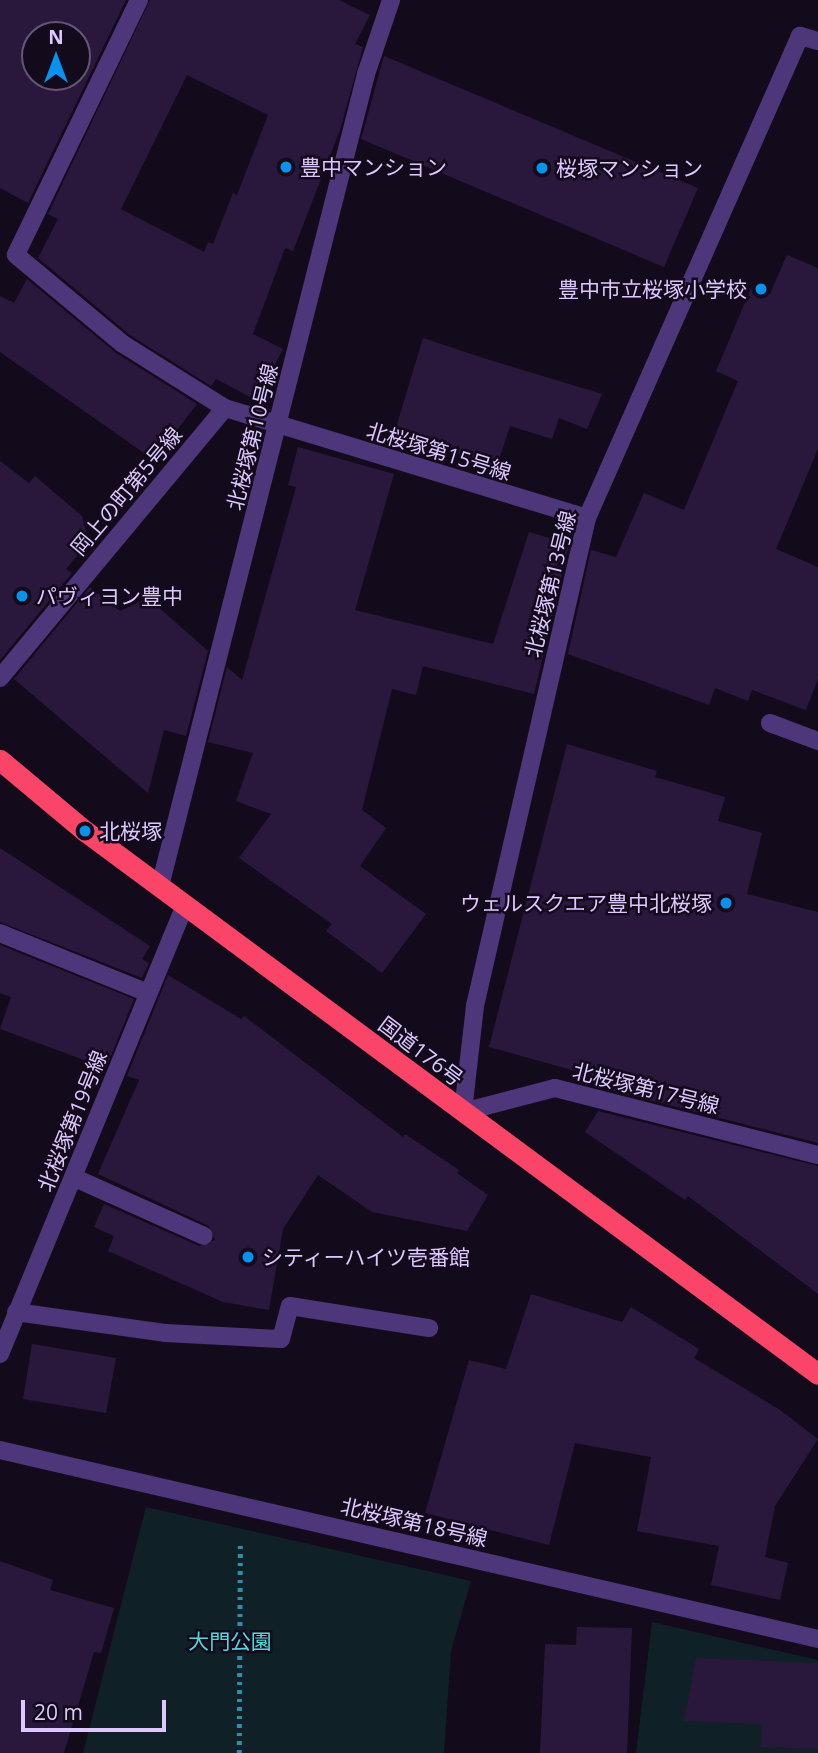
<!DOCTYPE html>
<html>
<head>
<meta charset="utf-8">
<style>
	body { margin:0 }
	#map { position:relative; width:818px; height:1753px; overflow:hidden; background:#130b1c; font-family:"Open Sans","Noto Sans JP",sans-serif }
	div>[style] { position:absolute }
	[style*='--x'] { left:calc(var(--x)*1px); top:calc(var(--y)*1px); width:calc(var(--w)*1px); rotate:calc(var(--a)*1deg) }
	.green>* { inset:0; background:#0f2026 }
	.building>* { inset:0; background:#2a183c }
	.path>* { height:4.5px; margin-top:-2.25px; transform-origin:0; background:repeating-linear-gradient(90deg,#2f8fab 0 3.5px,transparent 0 8.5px) }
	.lane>* { height:18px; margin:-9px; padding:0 9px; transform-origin:9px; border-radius:9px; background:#4d377a }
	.street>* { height:18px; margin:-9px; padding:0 9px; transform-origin:9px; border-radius:9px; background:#4d377a }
	.highway>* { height:21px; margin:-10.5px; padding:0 10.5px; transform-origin:10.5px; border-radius:10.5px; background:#fb4568 }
	.dots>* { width:19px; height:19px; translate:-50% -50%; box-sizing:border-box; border:4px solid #130b1c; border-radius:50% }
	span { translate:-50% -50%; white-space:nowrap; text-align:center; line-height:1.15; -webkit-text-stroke:5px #130b1c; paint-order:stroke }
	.poi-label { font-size:21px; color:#ddc7fe }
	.left { translate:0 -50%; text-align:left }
	.right { translate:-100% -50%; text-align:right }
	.street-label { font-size:21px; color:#ddc7fe }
	.park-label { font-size:21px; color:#56d6db }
	.north { position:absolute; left:21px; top:21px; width:70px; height:70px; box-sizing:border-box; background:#130b1c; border:2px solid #645676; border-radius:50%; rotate:0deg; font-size:19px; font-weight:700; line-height:28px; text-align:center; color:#ddc7fe }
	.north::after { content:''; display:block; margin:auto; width:24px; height:32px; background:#0593ed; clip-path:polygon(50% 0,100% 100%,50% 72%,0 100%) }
	.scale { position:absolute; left:21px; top:1700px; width:145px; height:32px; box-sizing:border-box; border:4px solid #ddc7fe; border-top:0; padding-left:9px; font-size:21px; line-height:24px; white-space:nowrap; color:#ddc7fe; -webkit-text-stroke:5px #130b1c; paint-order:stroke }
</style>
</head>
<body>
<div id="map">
	<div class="green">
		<i style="clip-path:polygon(146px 1507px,471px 1581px,451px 1651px,444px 1753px,83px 1753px)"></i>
		<i style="clip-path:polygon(652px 1622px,818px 1660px,818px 1753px,636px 1753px)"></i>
	</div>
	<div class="building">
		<i style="clip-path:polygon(evenodd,0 0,126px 0,28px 203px,0 188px,0 0,35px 35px,77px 35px,77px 77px,35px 77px,35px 35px)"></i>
		<i style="clip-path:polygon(evenodd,150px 0,339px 0,370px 15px,355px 44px,363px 47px,340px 130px,293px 251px,285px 248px,253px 334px,283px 349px,256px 400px,216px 379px,211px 386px,130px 335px,38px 258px,58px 219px,48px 214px,150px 0,187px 75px,268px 115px,237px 195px,233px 193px,213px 244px,208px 242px,204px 252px,121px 209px,187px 75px)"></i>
		<i style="clip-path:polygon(384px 56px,698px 188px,664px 267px,361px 139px)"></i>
		<i style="clip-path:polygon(787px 255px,818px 268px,818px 449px,776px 549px,818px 567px,818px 679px,806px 710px,752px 690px,748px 701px,715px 688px,709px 705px,568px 654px,591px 550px,616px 557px,644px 493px,684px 510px,738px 381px,716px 371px,752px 286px,770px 294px)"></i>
		<i style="clip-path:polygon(27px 279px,116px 353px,197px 404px,154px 460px,0 352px,0 296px,14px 303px)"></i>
		<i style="clip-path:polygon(423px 338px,483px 358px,602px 394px,587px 429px,559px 418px,552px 439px,510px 426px,497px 466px,394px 434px)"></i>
		<i style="clip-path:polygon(298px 447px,394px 474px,355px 610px,493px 644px,529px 532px,569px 544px,534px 694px,423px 666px,416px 695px,392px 689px,362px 810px,386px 828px,360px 866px,426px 914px,382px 973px,326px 931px,332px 924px,239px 858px,271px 814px,236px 801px,253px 753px,208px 742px,227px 667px,242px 680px,296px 487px,288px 485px)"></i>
		<i style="clip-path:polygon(0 461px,29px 483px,35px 476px,82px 516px,89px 541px,66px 569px,72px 573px,0 660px)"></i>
		<i style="clip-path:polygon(90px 587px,120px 611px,148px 598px,208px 651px,186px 736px,164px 730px,148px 793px,14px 679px)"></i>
		<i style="clip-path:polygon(567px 744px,657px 771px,655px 777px,725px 797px,718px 821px,762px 833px,747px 894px,818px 912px,818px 1143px,610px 1090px,615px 1082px,489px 1047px)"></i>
		<i style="clip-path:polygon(0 848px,150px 946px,142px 959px,149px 963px,142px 978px,0 922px)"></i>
		<i style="clip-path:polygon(0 945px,134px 999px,106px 1068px,0 1029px,11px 997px,0 993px)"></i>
		<i style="clip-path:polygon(168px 975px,241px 1019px,244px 1016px,403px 1137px,405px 1134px,459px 1170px,457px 1173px,488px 1195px,467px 1231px,372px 1212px,318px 1175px,283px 1229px,269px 1310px,223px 1302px,108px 1251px,114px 1236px,94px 1227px,104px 1204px,199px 1246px,215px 1240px,209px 1226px,98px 1174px,139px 1080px,127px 1076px)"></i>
		<i style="clip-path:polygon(598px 1111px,818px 1166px,818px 1294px,688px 1196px,685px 1200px,585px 1132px)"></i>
		<i style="clip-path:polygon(531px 1294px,622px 1322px,631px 1307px,699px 1349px,694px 1358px,780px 1410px,818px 1439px,775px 1506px,765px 1557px,788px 1563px,780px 1600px,711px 1585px,719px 1546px,637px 1531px,651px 1457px,575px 1443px,549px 1545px,425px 1513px,469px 1360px,506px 1369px)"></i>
		<i style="clip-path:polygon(32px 1344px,116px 1358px,106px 1413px,23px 1399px)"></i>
		<i style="clip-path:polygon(0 1561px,53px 1580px,50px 1590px,114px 1608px,101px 1653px,94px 1652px,64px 1753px,0 1753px)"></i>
		<i style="clip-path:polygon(577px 1627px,632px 1628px,627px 1753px,540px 1753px,545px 1644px,576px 1645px)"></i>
		<i style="clip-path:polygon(696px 1658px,818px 1663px,818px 1749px,761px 1747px,762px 1724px,684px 1721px)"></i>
	</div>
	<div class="path">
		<i style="--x:239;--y:1753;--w:210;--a:-89.7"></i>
	</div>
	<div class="lane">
		<i style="--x:770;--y:723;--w:51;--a:20.6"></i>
	</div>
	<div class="street">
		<i style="--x:139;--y:0;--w:283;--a:115.8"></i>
		<i style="--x:16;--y:255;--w:139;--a:39.8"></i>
		<i style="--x:123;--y:344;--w:120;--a:32.1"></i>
		<i style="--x:818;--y:41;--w:19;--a:-164"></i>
		<i style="--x:800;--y:36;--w:527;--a:113.84"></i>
		<i style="--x:587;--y:518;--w:501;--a:102.93"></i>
		<i style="--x:475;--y:1006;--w:107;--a:96.5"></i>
		<i style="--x:463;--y:1112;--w:95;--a:-14.6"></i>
		<i style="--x:555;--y:1088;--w:271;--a:14.3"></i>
		<i style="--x:0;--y:678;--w:351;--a:-50.2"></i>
		<i style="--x:225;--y:408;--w:378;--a:16.9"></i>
		<i style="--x:160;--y:886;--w:838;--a:-75.76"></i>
		<i style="--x:366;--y:74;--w:78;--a:-71.3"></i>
		<i style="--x:0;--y:933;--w:160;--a:22.1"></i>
		<i style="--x:75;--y:1178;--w:141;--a:24.2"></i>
		<i style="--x:16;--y:1312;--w:150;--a:8"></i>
		<i style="--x:165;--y:1333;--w:116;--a:3"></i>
		<i style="--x:281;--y:1339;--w:34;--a:-75"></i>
		<i style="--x:290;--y:1306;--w:141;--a:9"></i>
		<i style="--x:0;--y:1354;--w:486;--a:-67.6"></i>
		<i style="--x:0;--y:1450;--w:840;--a:13.01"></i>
	</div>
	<div class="highway">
		<i style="--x:0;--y:760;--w:111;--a:39.9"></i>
		<i style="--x:85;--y:831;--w:912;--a:36.53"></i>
	</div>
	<div class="dots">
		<i style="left:286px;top:167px;background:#0593ed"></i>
		<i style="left:542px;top:168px;background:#0593ed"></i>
		<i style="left:761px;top:289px;background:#0593ed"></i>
		<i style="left:22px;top:596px;background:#0593ed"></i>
		<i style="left:85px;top:831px;background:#0593ed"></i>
		<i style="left:726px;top:903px;background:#0593ed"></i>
		<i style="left:248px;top:1257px;background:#0593ed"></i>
	</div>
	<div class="poi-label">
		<span class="left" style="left:300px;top:167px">豊中マンション</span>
		<span class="left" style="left:556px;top:168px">桜塚マンション</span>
		<span class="right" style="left:747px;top:289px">豊中市立桜塚小学校</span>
		<span class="left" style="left:36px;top:596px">パヴィヨン豊中</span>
		<span class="left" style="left:99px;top:831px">北桜塚</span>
		<span class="right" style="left:712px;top:903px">ウェルスクエア豊中北桜塚</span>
		<span class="left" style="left:262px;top:1257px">シティーハイツ壱番館</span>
	</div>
	<div class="street-label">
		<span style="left:252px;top:437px;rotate:-76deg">北桜塚第10号線</span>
		<span style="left:439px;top:451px;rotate:17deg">北桜塚第15号線</span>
		<span style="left:126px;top:491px;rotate:-50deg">岡上の町第5号線</span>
		<span style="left:550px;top:584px;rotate:-76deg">北桜塚第13号線</span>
		<span style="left:421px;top:1051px;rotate:37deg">国道176号</span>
		<span style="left:646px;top:1088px;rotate:14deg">北桜塚第17号線</span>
		<span style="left:72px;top:1121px;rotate:-68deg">北桜塚第19号線</span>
		<span style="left:414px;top:1522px;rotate:13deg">北桜塚第18号線</span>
	</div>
	<div class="park-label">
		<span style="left:230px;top:1641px">大門公園</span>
	</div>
	<div class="north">N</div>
	<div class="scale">20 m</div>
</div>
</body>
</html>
